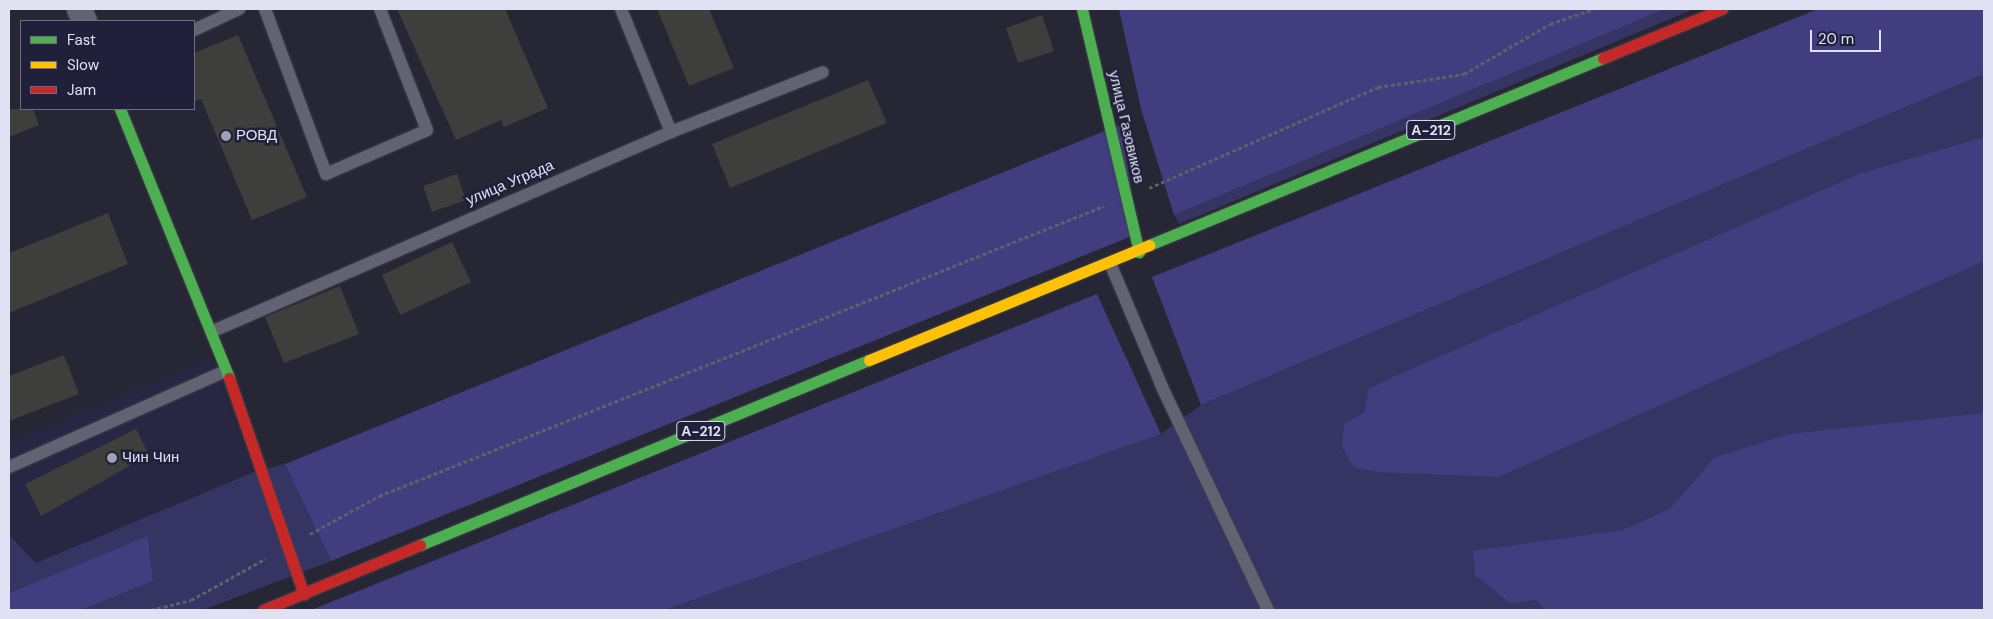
<!DOCTYPE html>
<html>
<head>
<meta charset="utf-8">
<style>
	body { margin:0 }
	#map { position:relative; width:1993px; height:619px; overflow:hidden; background:#262634; font-family:"DM Sans",sans-serif }
	div>[style] { position:absolute }
	[style*='--x'] { left:calc(var(--x)*1px); top:calc(var(--y)*1px); width:calc(var(--w)*1px); rotate:calc(var(--a)*1deg) }
	.built>* { inset:0; background:#272744 }
	.green>* { inset:0; background:#363463 }
	.forest>* { inset:0; background:#413d7e }
	.building>* { inset:0; background:#3e3e3c }
	.path>* { height:3px; margin-top:-1.5px; transform-origin:0; background:repeating-linear-gradient(90deg,#60606d 0 4px,transparent 0 6.5px) }
	.roads { filter:drop-shadow(0 0 1px #41414e) drop-shadow(0 0 1px #41414e) }
	.lane>* { height:12px; margin:-6px; padding:0 6px; transform-origin:6px; border-radius:6px; background:#626272 }
	.street>* { height:25px; margin:-12.5px; padding:0 12.5px; transform-origin:12.5px; border-radius:12.5px; background:#626272 }
	.fast>* { height:11px; margin:-5.5px; padding:0 5.5px; transform-origin:5.5px; border-radius:5.5px; background:#4caf50 }
	.slow>* { height:11px; margin:-5.5px; padding:0 5.5px; transform-origin:5.5px; border-radius:5.5px; background:#ffc107 }
	.jam>* { height:11px; margin:-5.5px; padding:0 5.5px; transform-origin:5.5px; border-radius:5.5px; background:#c62828 }
	.dots>* { width:14px; height:14px; translate:-50% -50%; box-sizing:border-box; border:2px solid #20203a; border-radius:50% }
	span { translate:-50% -50%; white-space:nowrap; text-align:center; line-height:1.15; -webkit-text-stroke:5px #20203a; paint-order:stroke }
	.shield-label span { padding:1px 4px; background:#20203a; border:1px solid; border-radius:4px; -webkit-text-stroke-width:0 }
	.shield-label { font-size:14px; color:#e0e1f3; font-weight:700 }
	.street-label { font-size:15px; color:#e0e1f3 }
	.poi-label { font-size:15px; color:#e0e1f3 }
	.left { translate:0 -50%; text-align:left }
	.frame { position:absolute; inset:0; border:10px solid #e0e1f3; pointer-events:none }
	.legend { position:absolute; left:20px; top:20px; width:175px; height:90px; box-sizing:border-box; background:#20203a; border:1px solid #6d6d84; margin:0; padding:6px 9px; list-style:none; font-size:15px; color:#e0e1f3 }
	.legend li { display:flex; align-items:center; gap:10px; height:25px }
	.legend b { width:25px; border:1px solid #6d6d84 }
	.scale { position:absolute; left:1810px; top:30px; width:71px; height:22px; box-sizing:border-box; border:2px solid #e0e1f3; border-top:0; padding-left:6px; font-size:15px; line-height:18px; white-space:nowrap; color:#e0e1f3; -webkit-text-stroke:4px #20203a; paint-order:stroke }
</style>
</head>
<body>
<div id="map">
	<div class="built">
		<i style="clip-path:polygon(211px 358px,254px 472px,36px 563px,9px 535px,9px 443px)"></i>
	</div>
	<div class="green">
		<i style="clip-path:polygon(1665px 9px,1694px 9px,1179px 224px,1174px 215px)"></i>
		<i style="clip-path:polygon(1984px 74px,1984px 610px,665px 610px,1161px 434px,1201px 405px)"></i>
		<i style="clip-path:polygon(285px 464px,331px 561px,203px 610px,81px 610px,153px 581px,148px 537px,9px 593px,9px 535px,36px 563px,254px 472px)"></i>
	</div>
	<div class="forest">
		<i style="clip-path:polygon(1119px 9px,1665px 9px,1174px 215px,1141px 109px)"></i>
		<i style="clip-path:polygon(1818px 9px,1984px 9px,1984px 74px,1201px 405px,1152px 277px)"></i>
		<i style="clip-path:polygon(1122px 124px,1137px 234px,331px 561px,285px 464px)"></i>
		<i style="clip-path:polygon(1984px 137px,1984px 261px,1498px 477px,1377px 472px,1354px 467px,1342px 447px,1344px 424px,1365px 412px,1368px 389px,1393px 377px,1859px 174px)"></i>
		<i style="clip-path:polygon(1097px 294px,1161px 434px,665px 610px,311px 610px)"></i>
		<i style="clip-path:polygon(1984px 413px,1984px 610px,1545px 610px,1536px 600px,1510px 603px,1475px 575px,1473px 551px,1623px 530px,1670px 509px,1714px 458px,1789px 434px)"></i>
		<i style="clip-path:polygon(148px 536px,153px 581px,81px 610px,9px 610px,9px 593px)"></i>
	</div>
	<div class="building">
		<i style="clip-path:polygon(397px 9px,505px 9px,548px 108px,504px 127px,501px 120px,456px 140px)"></i>
		<i style="clip-path:polygon(657px 9px,709px 9px,734px 68px,689px 86px)"></i>
		<i style="clip-path:polygon(1042px 15px,1054px 51px,1018px 63px,1006px 28px)"></i>
		<i style="clip-path:polygon(238px 35px,307px 197px,252px 220px,201px 99px,194px 102px,194px 53px)"></i>
		<i style="clip-path:polygon(868px 80px,887px 123px,730px 188px,712px 144px)"></i>
		<i style="clip-path:polygon(9px 109px,33px 109px,39px 125px,9px 137px)"></i>
		<i style="clip-path:polygon(457px 174px,466px 200px,432px 212px,423px 186px)"></i>
		<i style="clip-path:polygon(108px 213px,128px 264px,9px 313px,9px 253px)"></i>
		<i style="clip-path:polygon(452px 242px,471px 282px,400px 315px,382px 275px)"></i>
		<i style="clip-path:polygon(340px 286px,359px 334px,284px 363px,265px 317px)"></i>
		<i style="clip-path:polygon(64px 355px,79px 394px,9px 421px,9px 376px)"></i>
		<i style="clip-path:polygon(136px 429px,149px 455px,41px 516px,25px 484px)"></i>
	</div>
	<div class="path">
		<i style="--x:1149;--y:188;--w:250;--a:-23.8"></i>
		<i style="--x:1378;--y:87;--w:87;--a:-8.6"></i>
		<i style="--x:1464;--y:74;--w:99;--a:-30.2"></i>
		<i style="--x:1550;--y:24;--w:46;--a:-18.8"></i>
		<i style="--x:310;--y:534;--w:79;--a:-28.8"></i>
		<i style="--x:379;--y:496;--w:781;--a:-21.8"></i>
		<i style="--x:151;--y:610;--w:41;--a:-14"></i>
		<i style="--x:191;--y:600;--w:85;--a:-29"></i>
	</div>
	<div class="roads">
		<div class="lane">
			<i style="--x:265;--y:9;--w:176;--a:69.7"></i>
			<i style="--x:326;--y:174;--w:110;--a:-23.5"></i>
			<i style="--x:427;--y:130;--w:130;--a:-111.2"></i>
			<i style="--x:621;--y:9;--w:133;--a:67.9"></i>
			<i style="--x:194;--y:30;--w:50;--a:-25"></i>
			<i style="--x:1110;--y:263;--w:134;--a:67.2"></i>
			<i style="--x:1162;--y:387;--w:247;--a:64.6"></i>
			<i style="--x:213;--y:331;--w:499;--a:-23.5"></i>
			<i style="--x:671;--y:132;--w:163;--a:-21.5"></i>
			<i style="--x:9;--y:467;--w:237;--a:-23.9"></i>
		</div>
		<div class="street">
			<i style="--x:79;--y:9;--w:13;--a:67"></i>
		</div>
		<div class="fast">
			<i style="--x:1082;--y:9;--w:250;--a:76.8"></i>
			<i style="--x:120;--y:109;--w:290;--a:67.9"></i>
			<i style="--x:1149;--y:245;--w:491;--a:-22.4"></i>
			<i style="--x:420;--y:545;--w:486;--a:-22.4"></i>
		</div>
		<div class="slow">
			<i style="--x:869;--y:360;--w:303;--a:-22.3"></i>
		</div>
		<div class="jam">
			<i style="--x:1603;--y:58;--w:129;--a:-22.4"></i>
			<i style="--x:229;--y:378;--w:229;--a:70.9"></i>
			<i style="--x:263;--y:610;--w:170;--a:-22.5"></i>
		</div>
	</div>
	<div class="dots">
		<i style="left:226px;top:136px;background:#9fa0b0"></i>
		<i style="left:112px;top:458px;background:#9fa0b0"></i>
	</div>
	<div class="shield-label">
		<span style="left:1431px;top:130px">А-212</span>
		<span style="left:701px;top:431px">А-212</span>
	</div>
	<div class="street-label">
		<span style="left:1126px;top:127px;rotate:77deg">улица Газовиков</span>
		<span style="left:510px;top:183px;rotate:-23deg">улица Уграда</span>
	</div>
	<div class="poi-label">
		<span class="left" style="left:236px;top:136px">РОВД</span>
		<span class="left" style="left:122px;top:458px">Чин Чин</span>
	</div>
	<div class="frame"></div>
	<ul class="legend">
	<li><b style="height:6px;background:#4caf50"></b>Fast</li>
	<li><b style="height:6px;background:#ffc107"></b>Slow</li>
	<li><b style="height:6px;background:#c62828"></b>Jam</li>
	</ul>
	<div class="scale">20 m</div>
</div>
</body>
</html>
